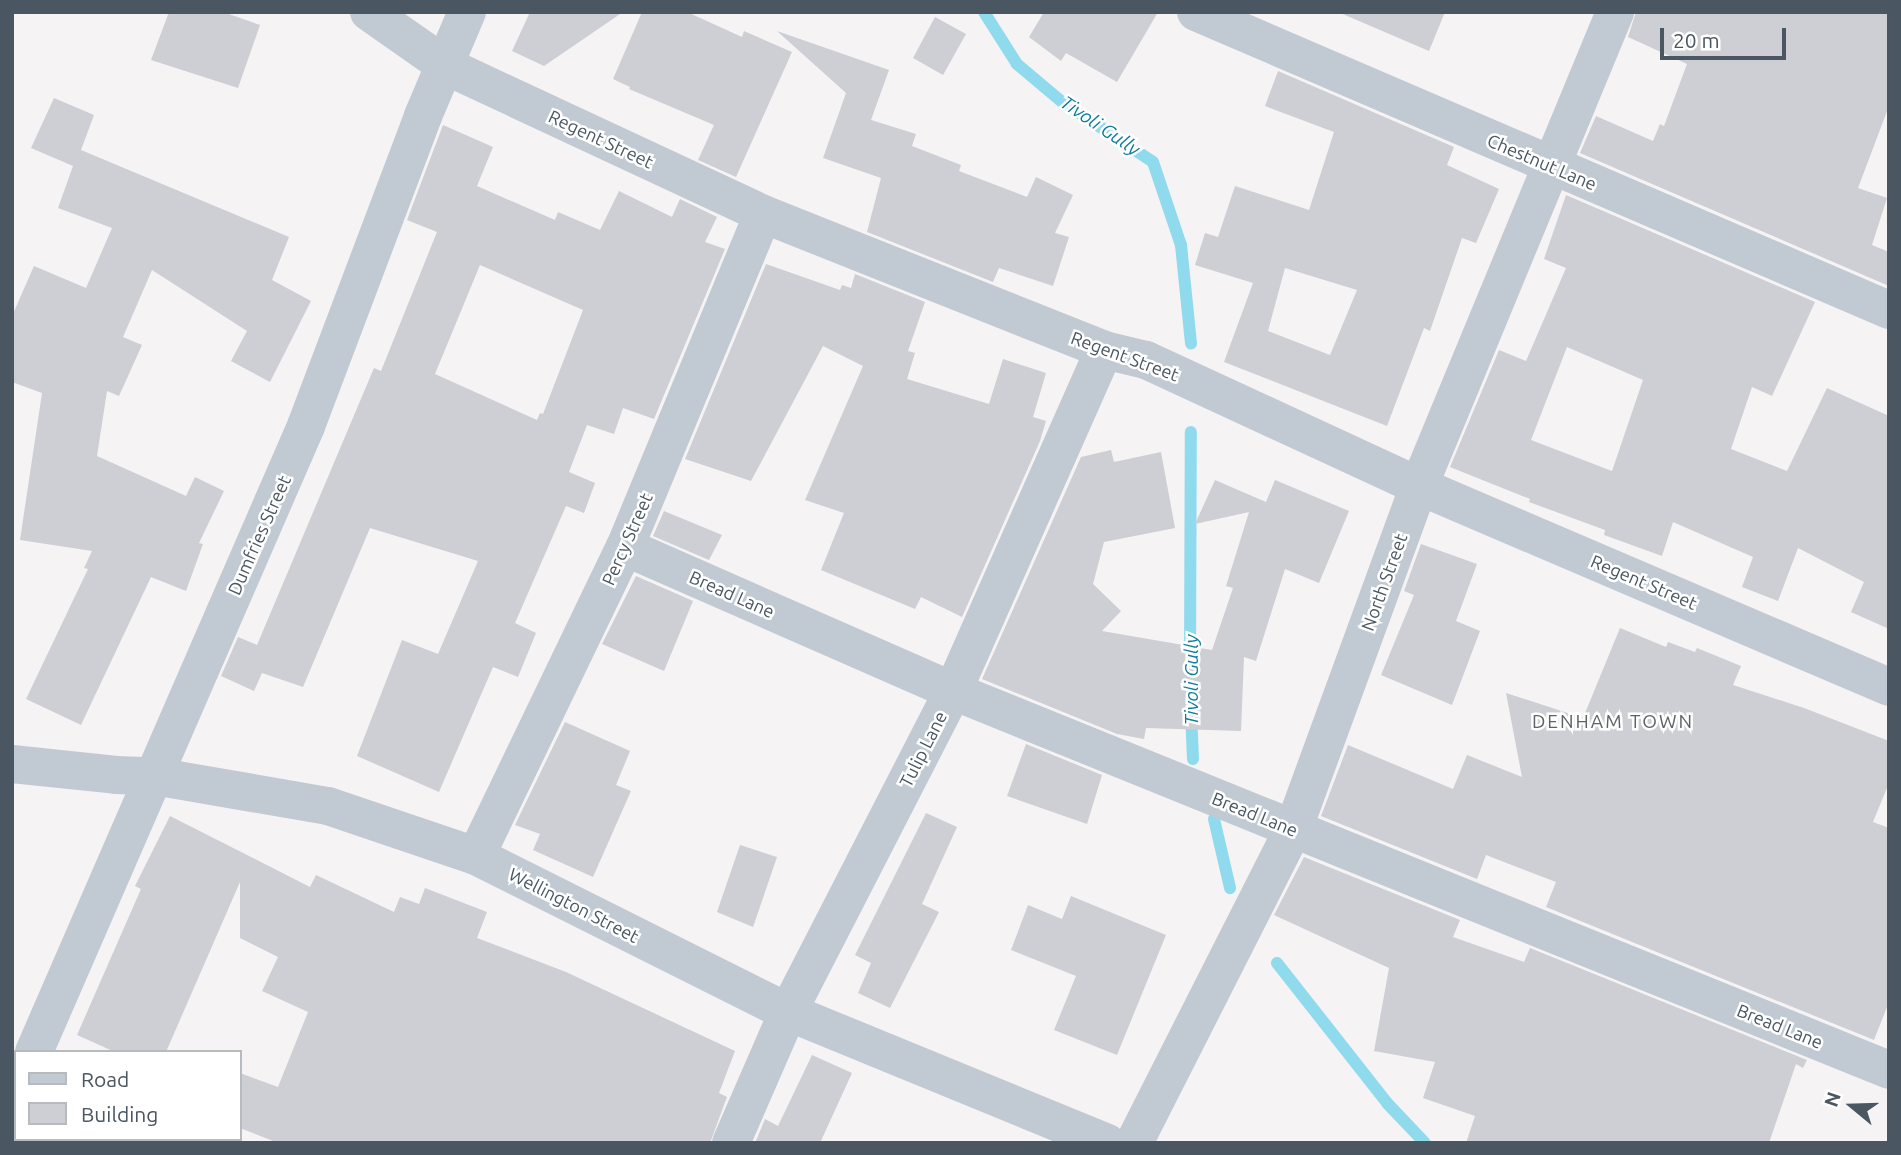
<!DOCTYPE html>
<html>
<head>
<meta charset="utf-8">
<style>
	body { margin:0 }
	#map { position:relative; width:1901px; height:1155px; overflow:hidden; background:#f5f3f3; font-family:Ubuntu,sans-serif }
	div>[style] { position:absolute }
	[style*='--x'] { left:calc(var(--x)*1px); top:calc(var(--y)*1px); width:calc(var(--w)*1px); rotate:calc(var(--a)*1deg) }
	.stream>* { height:12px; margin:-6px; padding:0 6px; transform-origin:6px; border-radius:6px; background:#90daee }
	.building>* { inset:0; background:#cdcfd5 }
	.minor>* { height:38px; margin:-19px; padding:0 19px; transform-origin:19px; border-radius:19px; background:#c1cad2 }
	span { translate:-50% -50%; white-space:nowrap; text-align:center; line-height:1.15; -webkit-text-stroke:5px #fff; paint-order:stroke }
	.street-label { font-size:18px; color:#4a5661 }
	.water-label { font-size:19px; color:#0c7c9b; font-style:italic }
	.neighbourhood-label { font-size:19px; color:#5f6368; letter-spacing:2px }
	.frame { position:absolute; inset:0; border:14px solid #4a5661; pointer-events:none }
	.legend { position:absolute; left:14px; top:1050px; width:228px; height:91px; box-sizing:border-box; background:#fff; border:2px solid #b7bbc0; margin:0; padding:9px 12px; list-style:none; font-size:21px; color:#4a5661 }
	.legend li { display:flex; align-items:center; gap:14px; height:35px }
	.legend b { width:35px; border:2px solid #b7bbc0 }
	.north { position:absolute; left:1817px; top:1071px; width:70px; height:70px; -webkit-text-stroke:5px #fff; paint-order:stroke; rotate:289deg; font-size:19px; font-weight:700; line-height:28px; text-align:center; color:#4a5661 }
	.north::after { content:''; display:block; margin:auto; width:24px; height:32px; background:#4a5661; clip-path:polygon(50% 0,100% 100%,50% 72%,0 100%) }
	.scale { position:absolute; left:1660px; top:28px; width:126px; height:32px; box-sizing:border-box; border:4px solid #4a5661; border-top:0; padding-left:9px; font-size:21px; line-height:24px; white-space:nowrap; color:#4a5661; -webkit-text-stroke:5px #fff; paint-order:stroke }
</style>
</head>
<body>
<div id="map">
	<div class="stream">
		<i style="--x:984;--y:12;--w:62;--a:57.6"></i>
		<i style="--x:1017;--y:64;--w:57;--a:40.1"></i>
		<i style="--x:1061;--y:101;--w:110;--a:33.5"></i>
		<i style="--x:1153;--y:162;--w:88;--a:71.4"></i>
		<i style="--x:1181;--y:245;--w:99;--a:84.2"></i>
		<i style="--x:1190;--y:663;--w:231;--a:-89.8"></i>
		<i style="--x:1191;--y:713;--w:46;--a:87.5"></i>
		<i style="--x:1214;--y:819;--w:71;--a:76.9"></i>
		<i style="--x:1277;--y:963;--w:178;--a:51.8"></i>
		<i style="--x:1387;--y:1103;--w:55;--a:46.5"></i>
	</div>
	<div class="building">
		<i style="clip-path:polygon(169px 12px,223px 12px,260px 25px,238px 88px,151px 60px)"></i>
		<i style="clip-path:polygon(530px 12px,623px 12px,544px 66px,512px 51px)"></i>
		<i style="clip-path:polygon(642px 12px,687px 12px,742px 37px,744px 31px,792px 52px,736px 177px,698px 160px,714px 125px,629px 89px,630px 87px,613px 79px)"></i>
		<i style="clip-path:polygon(1044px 12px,1158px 12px,1117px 82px,1066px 53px,1061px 61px,1029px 37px)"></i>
		<i style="clip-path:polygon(1338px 12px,1445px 12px,1429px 51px)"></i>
		<i style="clip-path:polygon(1636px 12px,1889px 12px,1889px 106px,1858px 188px,1887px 198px,1872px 245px,1889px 252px,1889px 286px,1580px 153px,1596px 116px,1653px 141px,1660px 124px,1664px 126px,1687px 64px,1628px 37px)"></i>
		<i style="clip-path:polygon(935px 17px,966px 34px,943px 75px,913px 58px)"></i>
		<i style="clip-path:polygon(777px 31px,889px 70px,871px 120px,916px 134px,912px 146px,961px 165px,959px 171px,1027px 197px,1036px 177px,1073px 195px,1055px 233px,1069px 237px,1053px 286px,999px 268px,993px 282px,867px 232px,881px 178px,823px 158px,846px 93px)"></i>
		<i style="clip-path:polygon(evenodd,1278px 71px,1454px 147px,1447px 165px,1499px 189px,1476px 243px,1462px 238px,1430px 331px,1424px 328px,1387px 426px,1224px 362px,1253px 283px,1195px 265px,1205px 233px,1218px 237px,1235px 186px,1309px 210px,1334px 132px,1265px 106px,1278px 71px,1285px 268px,1357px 290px,1330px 355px,1268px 331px,1285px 268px)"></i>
		<i style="clip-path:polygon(54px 98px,94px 115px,81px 150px,289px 237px,272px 280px,311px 301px,270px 382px,231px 361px,247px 331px,152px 270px,123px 337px,142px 345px,119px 396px,107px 391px,97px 456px,186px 496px,195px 477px,224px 491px,199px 543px,203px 544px,186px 591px,151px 577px,81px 725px,26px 699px,88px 569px,84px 568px,92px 551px,20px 540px,42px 393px,12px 382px,12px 316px,34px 266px,86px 288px,112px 228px,58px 208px,73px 166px,31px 148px)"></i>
		<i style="clip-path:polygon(evenodd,443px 125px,493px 147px,477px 186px,555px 220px,558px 212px,600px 230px,619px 191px,672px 217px,680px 199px,717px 217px,705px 242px,725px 249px,654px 419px,623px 408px,614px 434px,587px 425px,569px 472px,595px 483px,584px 513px,566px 506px,515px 623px,536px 633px,518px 677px,493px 667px,439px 792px,357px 756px,402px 640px,438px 654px,478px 561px,370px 528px,303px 687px,262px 673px,254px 691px,221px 676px,238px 637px,257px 645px,374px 368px,381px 371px,437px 232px,407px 220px,443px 125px,480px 265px,583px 310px,543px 414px,540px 413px,537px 420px,435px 374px,480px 265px)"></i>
		<i style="clip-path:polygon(evenodd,1566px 195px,1815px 302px,1772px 396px,1752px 387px,1731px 449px,1787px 471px,1827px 388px,1889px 416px,1889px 629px,1851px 612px,1864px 582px,1798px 548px,1778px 601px,1742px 587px,1753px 557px,1673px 522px,1662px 556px,1604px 535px,1605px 530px,1529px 502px,1530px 499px,1450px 467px,1499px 350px,1526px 361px,1566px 268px,1544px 259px,1566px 195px,1567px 347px,1643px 380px,1612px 471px,1531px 440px,1567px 347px)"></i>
		<i style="clip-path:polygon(766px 264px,840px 290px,842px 285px,851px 288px,855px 274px,925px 302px,908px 351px,915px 353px,907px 379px,989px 404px,1003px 359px,1046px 373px,1033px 417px,1046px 421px,1040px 441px,962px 617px,921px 597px,915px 609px,821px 570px,844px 513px,805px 500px,863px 366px,823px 346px,751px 481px,685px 459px)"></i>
		<i style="clip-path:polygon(1111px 450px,1114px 462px,1161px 452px,1175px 528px,1104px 542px,1093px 584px,1121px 611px,1102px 631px,1212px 650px,1233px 588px,1226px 586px,1249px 512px,1195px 524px,1215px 480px,1266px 502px,1275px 480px,1349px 511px,1319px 583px,1285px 569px,1256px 661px,1244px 657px,1241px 731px,1146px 728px,1144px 739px,1117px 734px,982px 679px,1081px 457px)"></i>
		<i style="clip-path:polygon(664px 511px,722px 535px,709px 560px,653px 536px)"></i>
		<i style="clip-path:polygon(1421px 544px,1477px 564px,1456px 621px,1480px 631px,1452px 705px,1381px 675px,1414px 595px,1404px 591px)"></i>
		<i style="clip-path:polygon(636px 576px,693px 601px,664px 671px,602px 644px)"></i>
		<i style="clip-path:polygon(1620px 628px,1666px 647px,1668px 642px,1695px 652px,1697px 648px,1741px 666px,1733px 685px,1804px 708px,1889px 741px,1889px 783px,1873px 822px,1889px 828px,1889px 1002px,1874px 1040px,1546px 907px,1556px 882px,1486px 855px,1477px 879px,1321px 816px,1348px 745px,1453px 789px,1467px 755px,1522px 777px,1506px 693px,1583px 718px)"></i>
		<i style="clip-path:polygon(565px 722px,630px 751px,616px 785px,631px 791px,593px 877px,533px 850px,540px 834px,515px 825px)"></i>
		<i style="clip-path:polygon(1026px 744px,1102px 775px,1087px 824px,1007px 796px)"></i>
		<i style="clip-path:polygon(926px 813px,957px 827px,922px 904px,939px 912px,890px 1008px,858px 993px,871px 963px,855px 955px)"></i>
		<i style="clip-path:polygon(170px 816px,310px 887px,316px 875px,394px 912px,400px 897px,419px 904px,425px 888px,487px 912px,477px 938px,566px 972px,735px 1051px,719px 1093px,727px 1097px,710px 1143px,278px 1143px,240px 1128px,240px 1073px,278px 1087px,308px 1012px,262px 991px,278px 957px,240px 938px,240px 882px,166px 1052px,115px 1052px,77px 1035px,141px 889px,135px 886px)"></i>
		<i style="clip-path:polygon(740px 845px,777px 857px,753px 927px,717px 912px)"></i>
		<i style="clip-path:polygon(1304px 857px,1460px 920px,1453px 937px,1524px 962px,1530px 948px,1807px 1060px,1803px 1068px,1796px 1064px,1769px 1143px,1466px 1143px,1475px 1116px,1423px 1098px,1435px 1062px,1374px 1051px,1389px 968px,1274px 915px)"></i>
		<i style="clip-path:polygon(1071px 896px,1166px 935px,1117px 1055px,1054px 1030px,1076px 976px,1011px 950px,1028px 905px,1062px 919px)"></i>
		<i style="clip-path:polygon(812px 1055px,852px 1073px,820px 1143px,755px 1143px,765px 1119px,778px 1126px)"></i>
	</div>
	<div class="minor">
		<i style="--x:369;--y:12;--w:94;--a:35"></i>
		<i style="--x:446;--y:66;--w:350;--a:25"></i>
		<i style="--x:763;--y:214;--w:367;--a:21.7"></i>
		<i style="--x:1104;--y:350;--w:43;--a:13.4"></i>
		<i style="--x:1146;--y:360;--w:301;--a:24.8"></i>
		<i style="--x:1419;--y:486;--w:511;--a:23.15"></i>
		<i style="--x:1196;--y:12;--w:754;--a:23.27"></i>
		<i style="--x:625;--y:547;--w:358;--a:23.7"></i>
		<i style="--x:953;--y:691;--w:1010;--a:22.04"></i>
		<i style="--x:12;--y:764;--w:105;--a:6"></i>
		<i style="--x:116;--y:775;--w:38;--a:2"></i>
		<i style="--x:154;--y:776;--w:177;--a:9.8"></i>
		<i style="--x:328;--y:806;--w:156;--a:18.7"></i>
		<i style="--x:476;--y:856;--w:349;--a:26.6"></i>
		<i style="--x:788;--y:1012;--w:345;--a:22.3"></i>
		<i style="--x:476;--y:856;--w:343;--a:-64.3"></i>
		<i style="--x:625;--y:547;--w:360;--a:-67.5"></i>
		<i style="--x:34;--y:1052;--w:683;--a:-66.51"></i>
		<i style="--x:306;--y:426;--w:331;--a:-69.3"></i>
		<i style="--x:423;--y:116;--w:113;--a:-67.1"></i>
		<i style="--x:12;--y:1103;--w:9;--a:-63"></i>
		<i style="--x:12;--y:1132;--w:4;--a:0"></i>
		<i style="--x:168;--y:1139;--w:10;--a:24"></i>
		<i style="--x:731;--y:1143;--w:143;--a:-66.5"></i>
		<i style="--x:788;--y:1012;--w:361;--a:-62.8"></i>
		<i style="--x:953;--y:691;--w:373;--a:-66.1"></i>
		<i style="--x:1134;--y:1143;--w:351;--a:-63.1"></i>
		<i style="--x:1293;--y:830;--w:366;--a:-69.9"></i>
		<i style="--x:1419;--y:486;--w:513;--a:-67.53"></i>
	</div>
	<div class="street-label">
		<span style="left:601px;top:139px;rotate:25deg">Regent Street</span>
		<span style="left:1542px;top:162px;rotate:23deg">Chestnut Lane</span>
		<span style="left:1125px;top:356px;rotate:20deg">Regent Street</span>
		<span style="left:259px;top:535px;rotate:-66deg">Dumfries Street</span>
		<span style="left:627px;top:539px;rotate:-66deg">Percy Street</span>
		<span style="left:1384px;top:582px;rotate:-70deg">North Street</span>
		<span style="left:1644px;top:582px;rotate:23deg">Regent Street</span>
		<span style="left:732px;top:594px;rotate:24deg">Bread Lane</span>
		<span style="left:923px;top:749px;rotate:-63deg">Tulip Lane</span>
		<span style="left:1255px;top:814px;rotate:22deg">Bread Lane</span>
		<span style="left:574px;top:905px;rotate:27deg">Wellington Street</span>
		<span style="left:1780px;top:1026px;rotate:22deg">Bread Lane</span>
	</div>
	<div class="water-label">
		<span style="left:1100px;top:126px;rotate:34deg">Tivoli Gully</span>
		<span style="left:1192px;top:680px;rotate:-90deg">Tivoli Gully</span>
	</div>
	<div class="neighbourhood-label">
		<span style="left:1613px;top:722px">DENHAM TOWN</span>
	</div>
	<div class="frame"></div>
	<ul class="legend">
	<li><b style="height:9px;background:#c1cad2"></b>Road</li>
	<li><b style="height:19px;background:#cdcfd5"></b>Building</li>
	</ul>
	<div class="north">N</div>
	<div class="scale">20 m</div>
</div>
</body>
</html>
